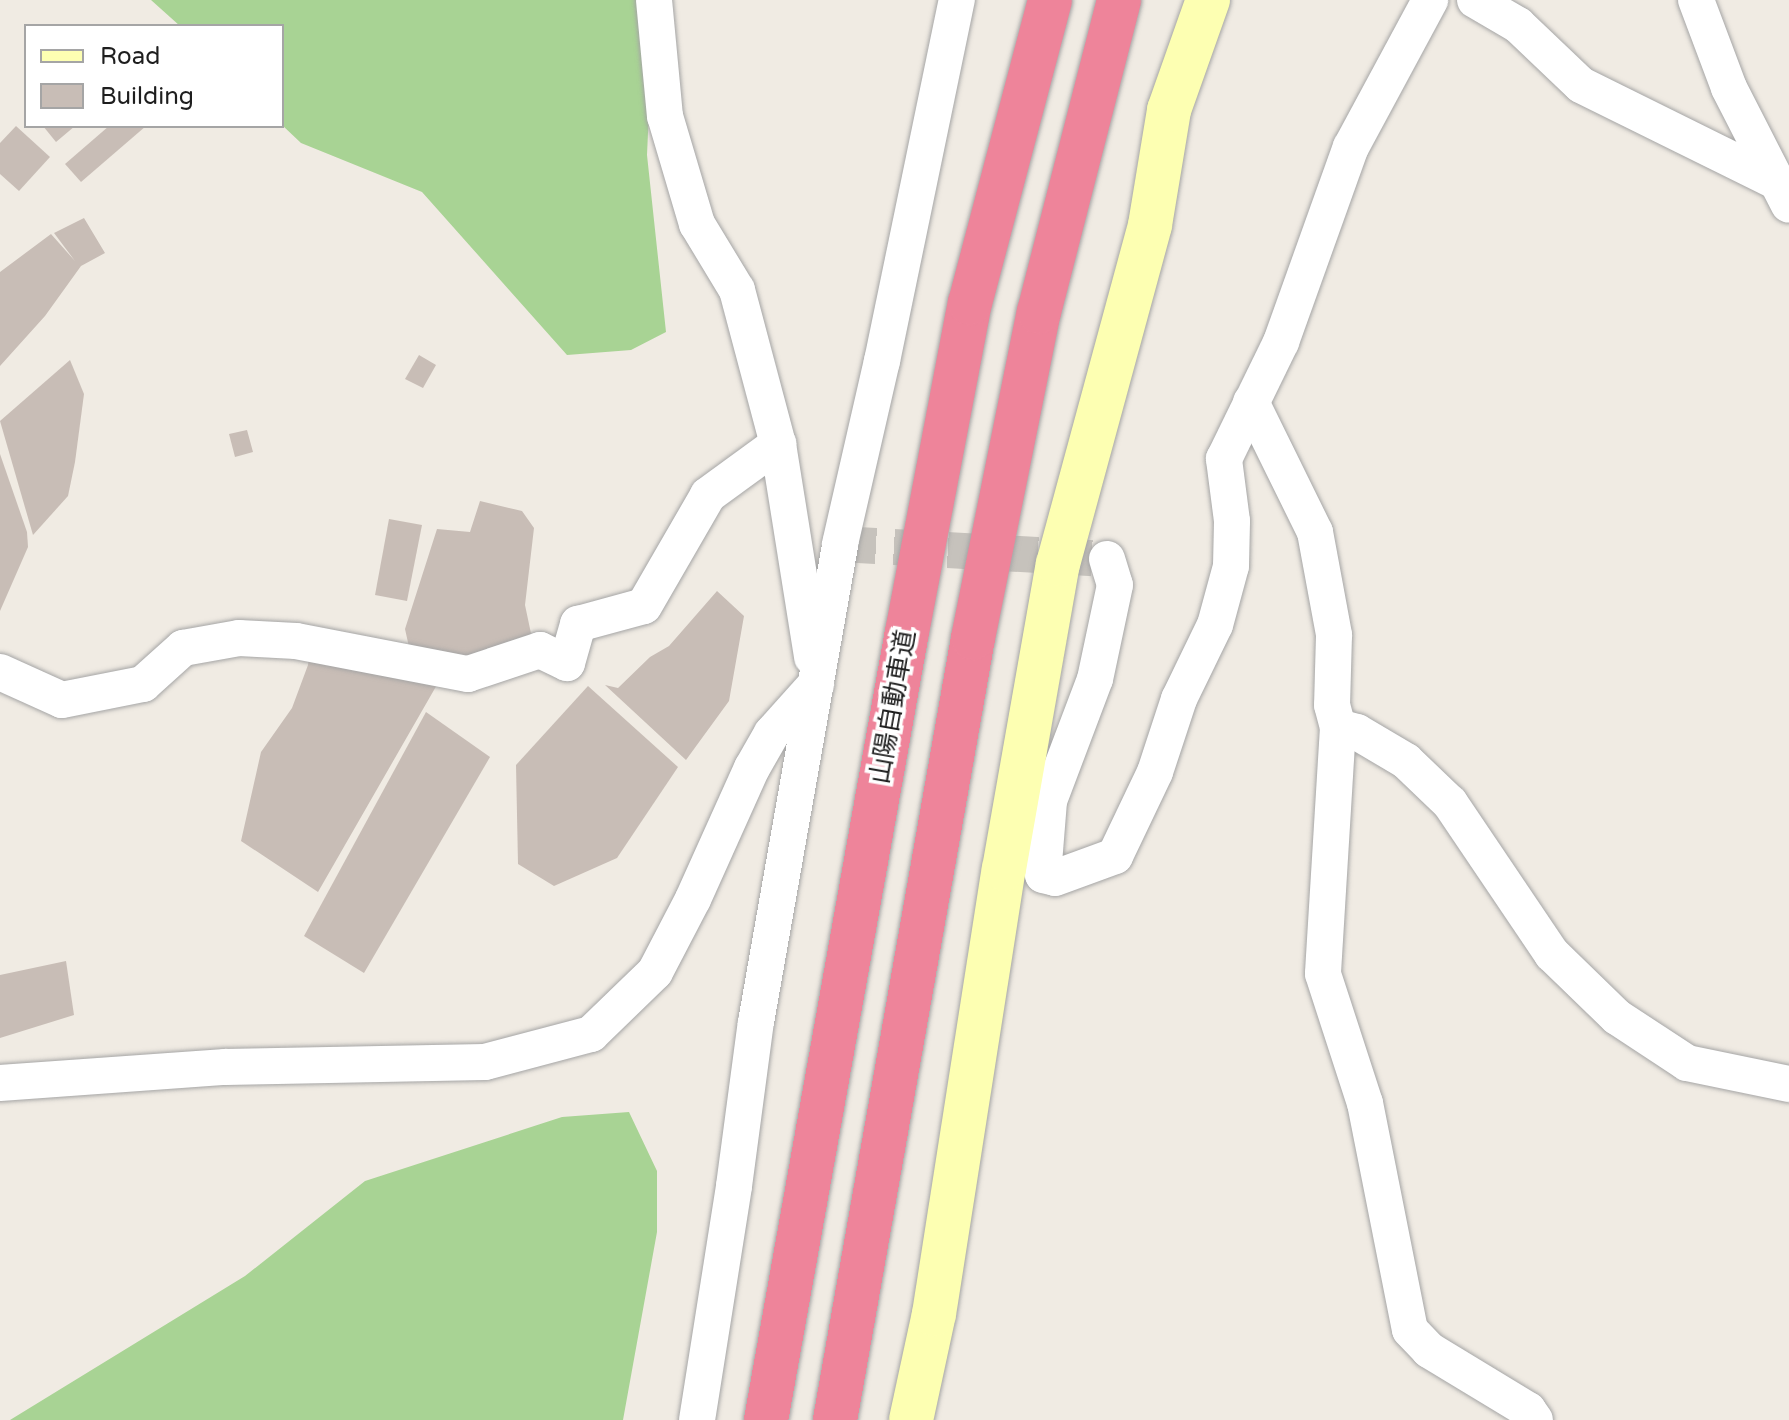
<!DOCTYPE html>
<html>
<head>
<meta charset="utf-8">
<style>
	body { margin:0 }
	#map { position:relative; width:1789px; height:1420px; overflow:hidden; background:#f0ebe3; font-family:"Varela Round","Noto Sans JP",sans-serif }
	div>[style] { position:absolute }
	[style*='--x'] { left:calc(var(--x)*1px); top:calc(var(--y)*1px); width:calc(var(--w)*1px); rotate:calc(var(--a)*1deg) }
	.forest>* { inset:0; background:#a8d394 }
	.building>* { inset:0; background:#c8bdb6 }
	.street-tunnel>* { height:36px; margin-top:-18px; transform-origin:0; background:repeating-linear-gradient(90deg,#c6c2bc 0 36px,transparent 0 54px) }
	.roads { filter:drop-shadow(0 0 2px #a5a5a5) drop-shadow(0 0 2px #a5a5a5) }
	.street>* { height:36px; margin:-18px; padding:0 18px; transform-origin:18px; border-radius:18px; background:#fff }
	.secondary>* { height:44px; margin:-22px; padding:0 22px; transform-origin:22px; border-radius:22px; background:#fdffb2 }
	.highway>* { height:44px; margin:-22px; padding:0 22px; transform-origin:22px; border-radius:22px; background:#ee849a }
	span { translate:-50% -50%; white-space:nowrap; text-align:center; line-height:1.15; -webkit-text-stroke:7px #fff; paint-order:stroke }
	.street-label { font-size:26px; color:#1e1e1e }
	.legend { position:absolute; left:24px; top:24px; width:260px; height:104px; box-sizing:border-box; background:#fff; border:2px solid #a5a5a5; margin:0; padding:10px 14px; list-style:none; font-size:24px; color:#1e1e1e }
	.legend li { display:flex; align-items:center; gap:16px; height:40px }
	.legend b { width:40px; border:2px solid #a5a5a5 }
</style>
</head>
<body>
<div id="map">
	<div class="forest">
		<i style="clip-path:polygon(151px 0,654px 0,647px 155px,666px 332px,631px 350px,567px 355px,422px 192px,301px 143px,282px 125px,282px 26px,180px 26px)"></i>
		<i style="clip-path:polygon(629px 1112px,657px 1171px,657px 1232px,623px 1420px,10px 1420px,245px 1276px,365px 1181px,562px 1117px)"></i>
	</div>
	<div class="building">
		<i style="clip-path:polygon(16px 126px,50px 157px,19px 191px,0 174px,0 143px)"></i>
		<i style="clip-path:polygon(43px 126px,75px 126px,56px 142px)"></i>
		<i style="clip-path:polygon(109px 126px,146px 126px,81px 182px,65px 164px)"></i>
		<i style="clip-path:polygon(84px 218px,105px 253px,81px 266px,45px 316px,0 366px,0 272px,51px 234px,75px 261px,54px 233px)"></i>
		<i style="clip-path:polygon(419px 355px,436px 365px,423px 388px,405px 379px)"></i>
		<i style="clip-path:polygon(70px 360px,84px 394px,75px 462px,68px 496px,33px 535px,0 421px)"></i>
		<i style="clip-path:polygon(247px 430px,253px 452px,235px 457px,229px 434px)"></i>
		<i style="clip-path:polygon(0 454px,27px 532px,28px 547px,0 611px)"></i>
		<i style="clip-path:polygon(480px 501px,522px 511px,534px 528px,525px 605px,533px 643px,470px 662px,409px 647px,405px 629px,437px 529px,470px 532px)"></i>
		<i style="clip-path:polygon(389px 519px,422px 525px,407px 601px,375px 595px)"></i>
		<i style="clip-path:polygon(717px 591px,744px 616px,729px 701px,686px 760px,605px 685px,618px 688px,650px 657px,669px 646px)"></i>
		<i style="clip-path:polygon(309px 652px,438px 683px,318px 892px,241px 841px,261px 752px,292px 708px,308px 665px)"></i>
		<i style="clip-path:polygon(588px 686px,678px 767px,617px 858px,554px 886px,518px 864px,516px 765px)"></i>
		<i style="clip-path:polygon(426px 712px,490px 757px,364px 973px,304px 936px)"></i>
		<i style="clip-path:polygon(66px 961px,74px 1015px,0 1038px,0 975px)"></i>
	</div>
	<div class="street-tunnel">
		<i style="--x:840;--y:544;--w:267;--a:3.2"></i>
	</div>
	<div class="roads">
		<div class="street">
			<i style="--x:654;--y:0;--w:117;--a:84.6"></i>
			<i style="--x:665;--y:116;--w:113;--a:73.5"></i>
			<i style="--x:697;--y:224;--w:77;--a:58.8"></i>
			<i style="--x:737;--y:290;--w:159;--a:75.1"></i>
			<i style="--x:778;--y:444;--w:216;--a:80.9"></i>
			<i style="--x:1475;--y:0;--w:50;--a:30.2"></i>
			<i style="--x:1518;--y:25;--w:87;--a:43.6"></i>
			<i style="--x:1581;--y:85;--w:219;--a:26.3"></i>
			<i style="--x:1696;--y:0;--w:94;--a:69.4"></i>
			<i style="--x:1729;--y:88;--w:131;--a:62.9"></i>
			<i style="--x:1251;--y:402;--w:145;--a:63.8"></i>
			<i style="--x:1315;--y:532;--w:105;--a:79.5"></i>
			<i style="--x:1334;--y:635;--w:70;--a:91.6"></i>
			<i style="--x:1332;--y:705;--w:23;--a:75"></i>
			<i style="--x:1338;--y:727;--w:20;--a:15"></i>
			<i style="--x:1357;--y:732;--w:57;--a:30.6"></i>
			<i style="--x:1406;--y:761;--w:61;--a:43.7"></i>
			<i style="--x:1450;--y:803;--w:182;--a:56"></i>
			<i style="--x:1552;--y:954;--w:91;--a:44.1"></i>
			<i style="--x:1617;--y:1017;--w:84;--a:33.3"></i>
			<i style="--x:1687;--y:1063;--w:104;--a:11.6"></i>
			<i style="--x:1107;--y:559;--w:27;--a:73"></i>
			<i style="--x:1115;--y:585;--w:96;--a:102"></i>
			<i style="--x:1095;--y:679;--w:130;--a:110.7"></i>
			<i style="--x:1049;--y:801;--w:74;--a:94.6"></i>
			<i style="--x:1043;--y:875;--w:12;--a:14"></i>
			<i style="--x:1055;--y:878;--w:64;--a:-20.1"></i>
			<i style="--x:1115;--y:856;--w:93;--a:-64.5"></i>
			<i style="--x:1155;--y:772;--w:77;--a:-71.8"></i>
			<i style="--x:1179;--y:699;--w:82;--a:-64.1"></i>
			<i style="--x:1215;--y:625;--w:61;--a:-74.8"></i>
			<i style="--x:1231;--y:566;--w:45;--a:-88.7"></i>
			<i style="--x:1232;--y:521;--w:63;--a:-97.4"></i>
			<i style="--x:1224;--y:459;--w:130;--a:-64"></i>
			<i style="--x:1281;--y:342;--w:207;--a:-70.3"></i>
			<i style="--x:1351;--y:147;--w:167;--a:-61.7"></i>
			<i style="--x:0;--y:672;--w:68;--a:24.3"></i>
			<i style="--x:62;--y:700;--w:83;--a:-11.2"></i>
			<i style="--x:143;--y:684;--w:54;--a:-42"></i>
			<i style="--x:183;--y:648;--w:57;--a:-10.1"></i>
			<i style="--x:239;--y:638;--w:57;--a:3"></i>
			<i style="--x:296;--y:641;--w:175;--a:10.9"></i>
			<i style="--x:468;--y:674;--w:76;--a:-18.4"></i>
			<i style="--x:540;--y:650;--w:30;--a:26"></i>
			<i style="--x:567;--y:663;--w:41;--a:-74.2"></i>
			<i style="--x:578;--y:624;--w:68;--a:-15.3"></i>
			<i style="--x:644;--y:606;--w:128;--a:-60"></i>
			<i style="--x:708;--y:495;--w:87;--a:-36.1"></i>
			<i style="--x:1338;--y:727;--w:247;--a:93.5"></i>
			<i style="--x:1323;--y:974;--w:136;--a:72"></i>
			<i style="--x:1365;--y:1103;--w:231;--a:78.8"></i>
			<i style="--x:1410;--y:1330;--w:28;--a:46"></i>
			<i style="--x:1429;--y:1350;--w:116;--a:31.2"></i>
			<i style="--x:1528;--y:1410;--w:12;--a:55"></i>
			<i style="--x:0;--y:1083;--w:226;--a:-4.1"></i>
			<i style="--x:225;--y:1067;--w:260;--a:-1.1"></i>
			<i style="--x:485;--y:1062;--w:110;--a:-14.8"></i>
			<i style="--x:591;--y:1034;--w:89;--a:-44.1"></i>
			<i style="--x:655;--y:972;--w:82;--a:-62.5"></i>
			<i style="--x:693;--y:899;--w:144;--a:-65.8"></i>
			<i style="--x:752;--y:768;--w:40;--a:-60.3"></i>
			<i style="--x:772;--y:733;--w:66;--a:-48.1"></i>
			<i style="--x:697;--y:1420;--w:237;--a:-81"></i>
			<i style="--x:734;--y:1186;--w:165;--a:-82.4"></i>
			<i style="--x:756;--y:1022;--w:485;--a:-80"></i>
			<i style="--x:840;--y:544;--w:188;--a:-77.1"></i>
			<i style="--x:882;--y:361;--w:369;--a:-78.3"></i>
		</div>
		<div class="secondary">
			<i style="--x:911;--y:1420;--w:108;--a:-77.8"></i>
			<i style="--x:934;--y:1314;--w:450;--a:-81.1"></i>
			<i style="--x:1004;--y:869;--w:310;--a:-80"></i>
			<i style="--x:1058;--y:564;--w:351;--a:-74.8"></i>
			<i style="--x:1150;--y:225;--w:117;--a:-80.6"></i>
			<i style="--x:1169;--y:110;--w:117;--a:-70.5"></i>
		</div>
		<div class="highway">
			<i style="--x:766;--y:1420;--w:801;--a:-79.86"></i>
			<i style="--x:907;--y:632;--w:335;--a:-79.2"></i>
			<i style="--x:970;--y:303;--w:313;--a:-75.2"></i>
			<i style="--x:835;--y:1420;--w:794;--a:-79.99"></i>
			<i style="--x:973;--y:638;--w:333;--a:-78.6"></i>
			<i style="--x:1039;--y:312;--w:322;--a:-75.6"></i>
		</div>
	</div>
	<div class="street-label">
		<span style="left:893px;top:707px;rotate:-80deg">山陽自動車道</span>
	</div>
	<ul class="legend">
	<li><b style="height:10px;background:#fdffb2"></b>Road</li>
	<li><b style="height:22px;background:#c8bdb6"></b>Building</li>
	</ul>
</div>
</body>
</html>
